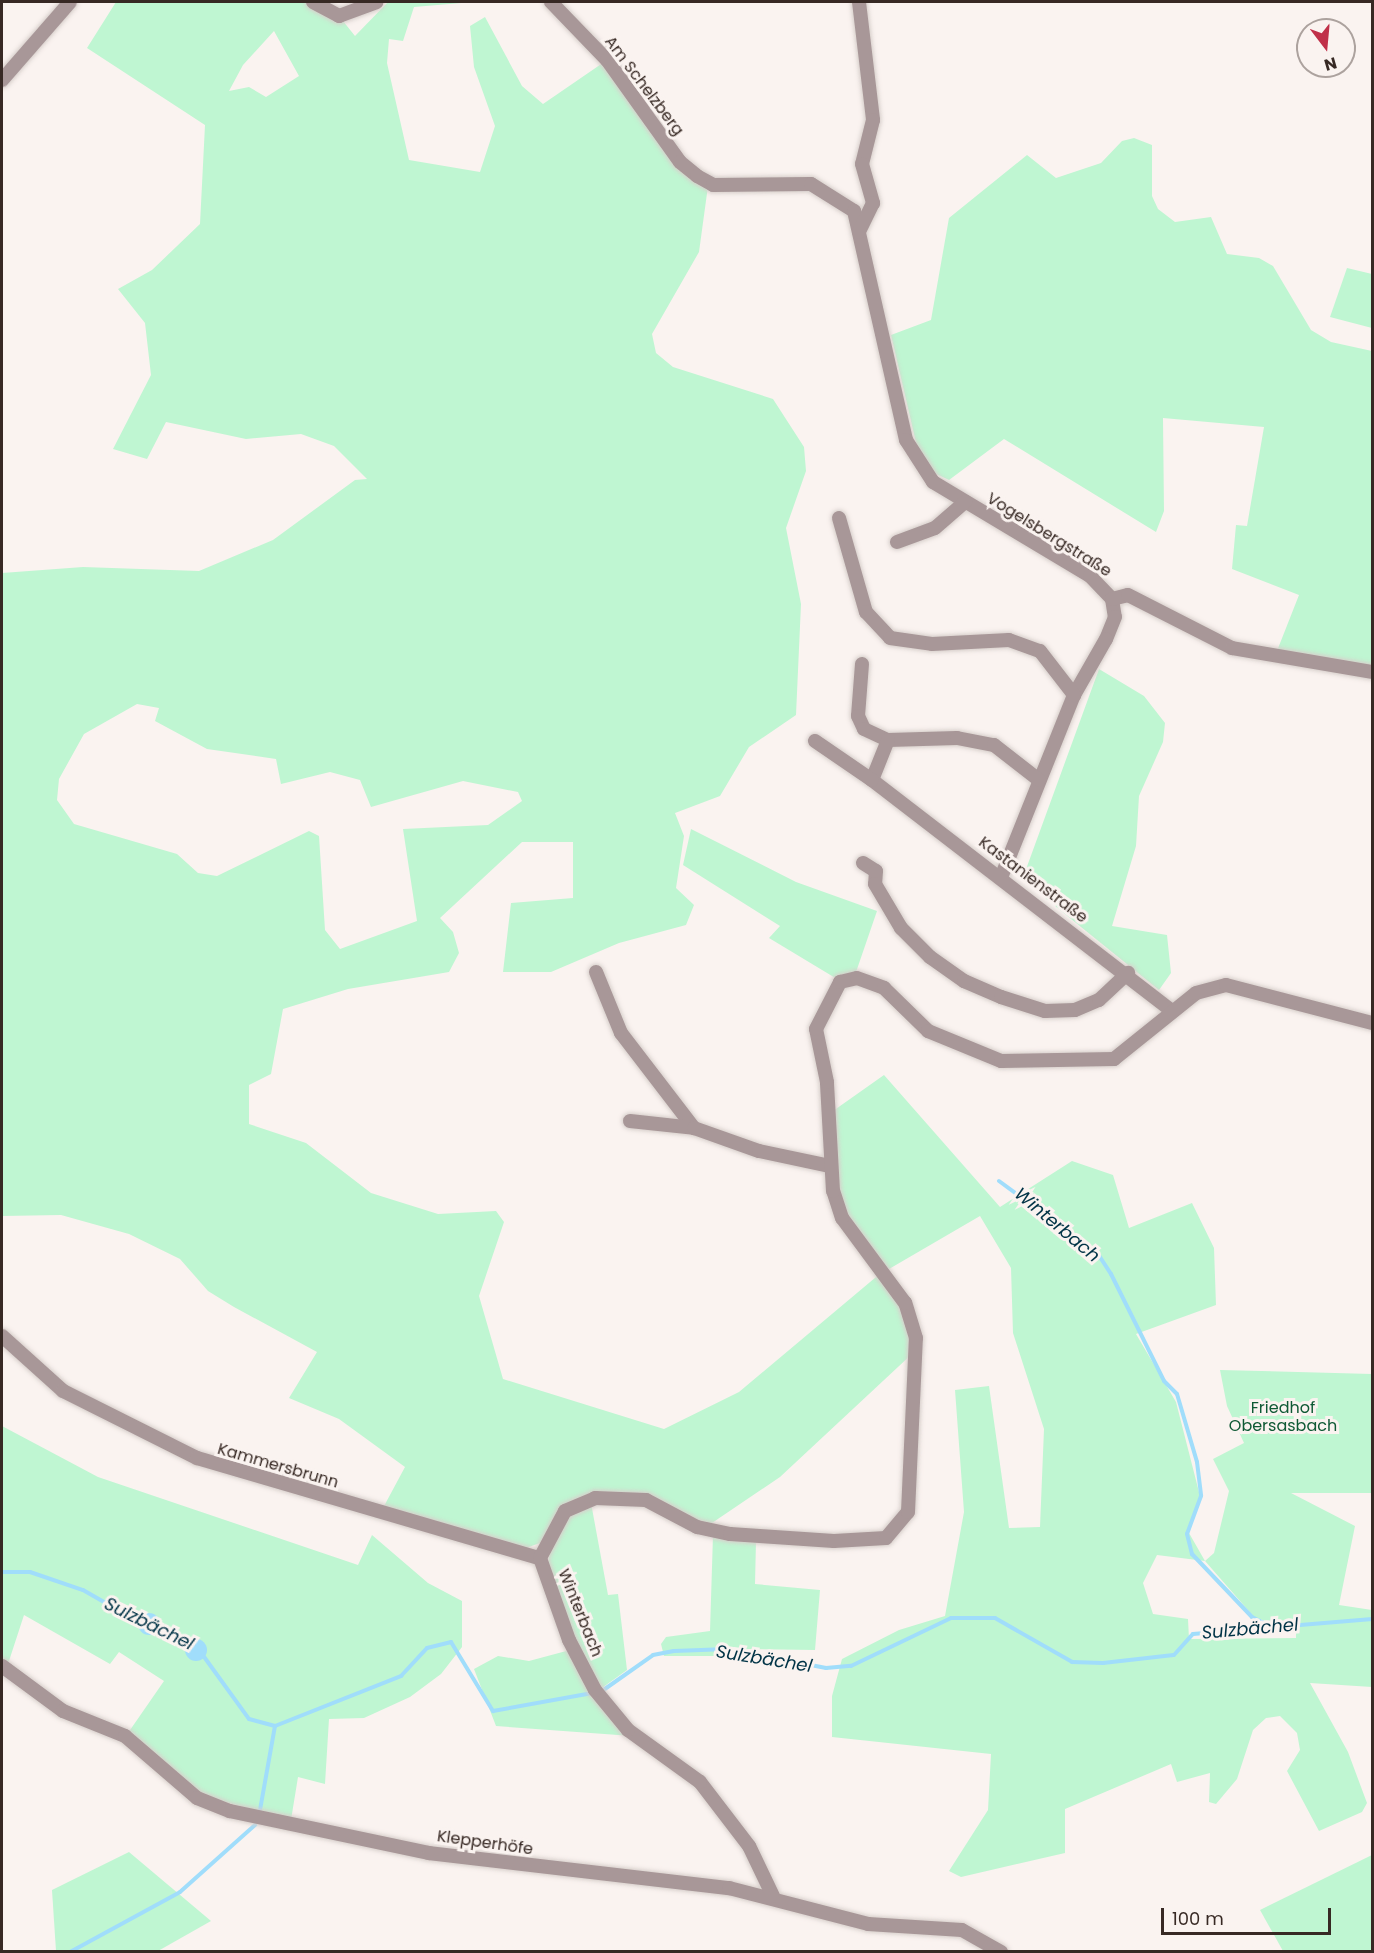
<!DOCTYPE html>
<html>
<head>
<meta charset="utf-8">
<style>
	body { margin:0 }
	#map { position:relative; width:1374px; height:1953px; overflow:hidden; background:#faf3f0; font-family:Poppins,sans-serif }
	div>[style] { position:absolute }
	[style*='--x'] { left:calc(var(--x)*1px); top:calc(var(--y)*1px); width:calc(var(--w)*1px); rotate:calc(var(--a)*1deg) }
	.green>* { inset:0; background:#bff6d2 }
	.water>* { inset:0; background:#a0ddfb }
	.round { border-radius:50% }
	.stream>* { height:4px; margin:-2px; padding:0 2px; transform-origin:2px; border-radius:2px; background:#a0ddfb }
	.roads { filter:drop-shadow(0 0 2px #d7cfcb) drop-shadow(0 0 2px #d7cfcb) }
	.street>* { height:14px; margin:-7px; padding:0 7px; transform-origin:7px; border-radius:7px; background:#a89798 }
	span { translate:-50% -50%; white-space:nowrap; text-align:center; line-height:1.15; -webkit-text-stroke:6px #faf3f0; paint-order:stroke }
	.street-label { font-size:16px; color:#372924 }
	.park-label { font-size:16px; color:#0e5934 }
	.water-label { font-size:18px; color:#003346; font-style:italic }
	.frame { position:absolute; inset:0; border:3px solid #372924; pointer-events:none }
	.north { position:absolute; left:1296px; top:18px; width:60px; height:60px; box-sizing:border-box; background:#faf3f0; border:2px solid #aca29e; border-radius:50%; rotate:164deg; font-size:16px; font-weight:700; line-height:24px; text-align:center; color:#372924 }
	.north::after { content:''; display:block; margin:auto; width:21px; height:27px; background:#c03049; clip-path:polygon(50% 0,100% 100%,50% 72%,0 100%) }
	.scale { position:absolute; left:1161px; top:1908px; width:170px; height:27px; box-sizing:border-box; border:3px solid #372924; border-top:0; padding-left:8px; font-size:18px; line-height:21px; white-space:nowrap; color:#372924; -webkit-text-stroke:4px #faf3f0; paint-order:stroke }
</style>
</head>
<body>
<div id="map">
	<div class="green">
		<i style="clip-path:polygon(evenodd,116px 2px,307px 2px,343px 21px,355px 36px,388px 2px,473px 2px,414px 7px,403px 41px,389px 39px,387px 63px,409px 160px,480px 172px,495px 126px,474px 67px,470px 26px,485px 17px,522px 86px,543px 104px,610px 58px,680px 170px,708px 186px,699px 252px,652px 334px,656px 353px,673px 367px,773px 399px,804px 447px,806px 471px,786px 528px,801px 604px,796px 715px,749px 747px,720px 796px,675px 813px,684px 836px,676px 888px,694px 905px,686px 925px,619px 943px,551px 972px,503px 972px,511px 903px,573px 898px,573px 842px,522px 842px,440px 918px,453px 932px,459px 953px,449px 972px,348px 989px,283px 1009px,271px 1074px,249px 1085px,249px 1124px,306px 1143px,371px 1193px,438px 1214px,496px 1211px,504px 1222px,479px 1296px,503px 1379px,664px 1429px,739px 1392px,882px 1272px,899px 1300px,913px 1353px,780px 1477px,709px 1525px,647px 1496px,605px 1493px,565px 1505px,540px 1543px,526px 1548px,383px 1508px,405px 1467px,339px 1419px,289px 1398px,317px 1352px,234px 1307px,208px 1291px,180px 1259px,129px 1234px,61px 1215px,2px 1216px,2px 573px,83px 567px,199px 571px,273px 540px,355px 480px,367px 479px,334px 446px,301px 434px,246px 439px,166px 422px,147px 459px,113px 449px,151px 375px,145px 323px,118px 289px,152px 270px,200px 224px,205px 125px,87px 48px,116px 2px,274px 31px,299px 76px,266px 97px,249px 87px,229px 91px,243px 65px,274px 31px,116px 2px,137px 704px,159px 708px,155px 721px,207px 749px,276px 759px,281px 784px,330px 772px,360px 780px,371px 807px,463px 781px,518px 792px,522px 801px,488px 825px,403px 829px,417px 921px,340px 949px,325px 930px,319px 836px,309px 831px,217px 876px,198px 873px,177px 854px,74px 824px,57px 800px,59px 779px,84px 734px,137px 704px)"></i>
		<i style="clip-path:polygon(1134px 138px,1152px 145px,1152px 196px,1158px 209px,1175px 222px,1211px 217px,1227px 254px,1259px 258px,1273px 266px,1311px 330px,1331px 342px,1372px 351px,1372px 668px,1275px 656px,1299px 595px,1232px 569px,1236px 525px,1247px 526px,1264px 427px,1163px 418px,1164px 511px,1156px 532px,1004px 439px,949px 480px,932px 472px,917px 447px,891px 335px,931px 320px,949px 218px,1027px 155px,1056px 178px,1101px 163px,1122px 141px)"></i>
		<i style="clip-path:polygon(1347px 268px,1372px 274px,1372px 328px,1330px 317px)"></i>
		<i style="clip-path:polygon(1099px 669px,1144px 696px,1165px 723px,1163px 742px,1139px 796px,1136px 846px,1112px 926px,1167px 935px,1171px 973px,1159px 990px,1029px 885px,1025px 872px)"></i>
		<i style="clip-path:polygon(691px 829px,796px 882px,877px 911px,855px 975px,837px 979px,769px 938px,780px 926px,683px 865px)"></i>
		<i style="clip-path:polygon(evenodd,884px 1075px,1000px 1207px,1072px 1161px,1113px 1175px,1129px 1228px,1192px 1203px,1214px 1248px,1216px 1305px,1136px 1334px,1176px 1402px,1200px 1496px,1189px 1533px,1205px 1561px,1214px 1553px,1229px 1491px,1213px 1459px,1244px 1443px,1227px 1406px,1220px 1370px,1372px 1374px,1372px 1493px,1291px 1493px,1355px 1526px,1339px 1605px,1372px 1610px,1372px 1687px,1310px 1683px,1348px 1752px,1367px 1803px,1362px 1812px,1319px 1831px,1287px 1771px,1300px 1750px,1297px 1733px,1280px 1716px,1266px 1718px,1253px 1730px,1237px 1779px,1216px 1804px,1209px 1802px,1210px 1773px,1177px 1782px,1171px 1764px,1065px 1809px,1065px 1853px,961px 1877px,949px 1871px,988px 1810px,991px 1754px,832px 1737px,832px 1696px,842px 1659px,899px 1630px,945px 1616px,964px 1512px,955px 1390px,989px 1386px,1009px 1528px,1040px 1527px,1044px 1429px,1013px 1333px,1011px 1268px,980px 1216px,889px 1269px,858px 1234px,836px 1191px,833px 1111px,884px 1075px,1157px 1555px,1205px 1561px,1255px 1618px,1296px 1629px,1296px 1638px,1189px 1639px,1188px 1619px,1153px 1614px,1143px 1583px,1157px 1555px)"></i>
		<i style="clip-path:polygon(2px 1426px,98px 1477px,358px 1565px,372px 1535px,428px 1583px,462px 1601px,462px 1647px,441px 1674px,410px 1697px,364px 1718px,329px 1719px,325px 1784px,298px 1777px,291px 1820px,196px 1794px,128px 1733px,164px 1681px,119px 1652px,110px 1664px,24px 1615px,8px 1664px,2px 1660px)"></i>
		<i style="clip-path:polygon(591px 1503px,608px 1595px,618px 1594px,627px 1670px,599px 1690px,572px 1638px,548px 1564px,551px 1544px,567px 1515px)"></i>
		<i style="clip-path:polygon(713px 1535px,756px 1541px,755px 1584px,820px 1590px,815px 1650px,741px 1649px,733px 1656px,664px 1656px,661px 1644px,666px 1637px,710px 1631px)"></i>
		<i style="clip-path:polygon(570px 1650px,632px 1736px,496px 1726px,474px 1669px,498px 1656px,529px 1661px)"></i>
		<i style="clip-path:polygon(129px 1852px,211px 1921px,158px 1951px,56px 1951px,52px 1890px)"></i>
		<i style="clip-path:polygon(1372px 1855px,1372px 1951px,1283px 1951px,1260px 1910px)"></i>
	</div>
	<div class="water">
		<i class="round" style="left:138px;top:1613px;width:22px;height:22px"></i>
		<i class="round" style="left:185px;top:1639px;width:22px;height:22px"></i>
	</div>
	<div class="stream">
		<i style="--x:999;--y:1181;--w:123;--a:36.4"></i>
		<i style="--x:1098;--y:1254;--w:24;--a:57"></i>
		<i style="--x:1111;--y:1274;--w:119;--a:63.6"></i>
		<i style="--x:1164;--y:1381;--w:18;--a:45"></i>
		<i style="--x:1177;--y:1394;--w:71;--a:73.6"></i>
		<i style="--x:1197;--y:1462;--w:34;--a:83"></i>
		<i style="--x:1201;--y:1496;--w:40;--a:110.2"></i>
		<i style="--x:1187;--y:1534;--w:21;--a:76"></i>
		<i style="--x:1192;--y:1554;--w:87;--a:46.4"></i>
		<i style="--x:1252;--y:1617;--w:25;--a:27"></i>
		<i style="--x:2;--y:1572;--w:28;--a:0"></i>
		<i style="--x:30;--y:1572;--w:56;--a:18.8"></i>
		<i style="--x:83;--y:1590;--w:64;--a:29.7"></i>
		<i style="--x:157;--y:1629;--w:34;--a:26"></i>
		<i style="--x:202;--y:1654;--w:80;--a:54.1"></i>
		<i style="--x:249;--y:1719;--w:27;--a:15"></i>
		<i style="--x:275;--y:1726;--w:136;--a:-21.6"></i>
		<i style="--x:401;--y:1676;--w:38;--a:-47"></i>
		<i style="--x:427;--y:1648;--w:25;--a:-14"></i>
		<i style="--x:451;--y:1642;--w:81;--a:58.7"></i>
		<i style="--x:493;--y:1711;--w:101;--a:-10.3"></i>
		<i style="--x:602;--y:1691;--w:62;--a:-35.2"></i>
		<i style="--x:653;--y:1655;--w:21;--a:-11"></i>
		<i style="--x:674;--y:1651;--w:54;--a:-2.1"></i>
		<i style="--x:728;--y:1649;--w:100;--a:11"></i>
		<i style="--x:826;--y:1668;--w:25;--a:-5"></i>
		<i style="--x:851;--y:1666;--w:111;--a:-25.6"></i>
		<i style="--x:951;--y:1618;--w:44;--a:0"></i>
		<i style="--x:995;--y:1618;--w:89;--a:29.7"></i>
		<i style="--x:1072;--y:1662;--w:31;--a:2"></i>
		<i style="--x:1103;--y:1663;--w:71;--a:-6.4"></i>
		<i style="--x:1174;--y:1655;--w:28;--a:-48"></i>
		<i style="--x:1193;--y:1634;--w:180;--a:-4.8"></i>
		<i style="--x:260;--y:1810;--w:85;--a:-79.9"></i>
		<i style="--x:70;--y:1952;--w:125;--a:-28.6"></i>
		<i style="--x:180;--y:1892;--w:101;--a:-41.8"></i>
	</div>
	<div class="roads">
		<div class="street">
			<i style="--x:313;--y:2;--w:30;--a:28"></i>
			<i style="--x:339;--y:16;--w:40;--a:-20.2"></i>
			<i style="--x:551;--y:2;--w:81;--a:46"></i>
			<i style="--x:607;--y:60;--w:125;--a:54.4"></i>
			<i style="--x:680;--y:162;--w:22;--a:39"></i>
			<i style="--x:697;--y:176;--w:18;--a:29"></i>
			<i style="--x:713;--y:185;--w:98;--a:-0.6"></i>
			<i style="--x:811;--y:184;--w:51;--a:32.1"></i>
			<i style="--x:854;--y:211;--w:235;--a:77.2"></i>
			<i style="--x:906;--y:440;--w:50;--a:57.3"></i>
			<i style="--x:933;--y:482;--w:183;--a:30.9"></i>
			<i style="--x:1090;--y:576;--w:32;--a:46"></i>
			<i style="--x:1112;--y:599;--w:18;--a:81"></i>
			<i style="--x:1115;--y:617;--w:24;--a:112"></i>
			<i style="--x:1106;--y:639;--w:64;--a:119.7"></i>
			<i style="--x:1074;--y:695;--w:194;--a:111.8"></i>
			<i style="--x:859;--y:2;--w:119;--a:83.2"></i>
			<i style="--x:873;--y:120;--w:45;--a:104"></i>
			<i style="--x:862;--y:164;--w:41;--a:74.2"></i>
			<i style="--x:873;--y:203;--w:32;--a:116"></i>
			<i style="--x:2;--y:80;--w:103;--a:-48.9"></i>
			<i style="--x:839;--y:518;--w:98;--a:74"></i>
			<i style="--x:866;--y:612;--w:35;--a:47"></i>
			<i style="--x:890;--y:638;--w:42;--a:8.1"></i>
			<i style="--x:932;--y:644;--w:77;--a:-3"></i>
			<i style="--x:1009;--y:640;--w:33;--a:20"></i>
			<i style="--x:1040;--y:651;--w:56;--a:52.3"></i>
			<i style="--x:897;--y:542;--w:40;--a:-20.2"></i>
			<i style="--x:935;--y:528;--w:40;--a:-41"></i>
			<i style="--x:1112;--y:599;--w:16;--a:-14"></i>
			<i style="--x:1128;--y:595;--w:117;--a:27"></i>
			<i style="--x:1232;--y:648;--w:142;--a:9.7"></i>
			<i style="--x:862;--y:664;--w:52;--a:94.4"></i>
			<i style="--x:858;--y:716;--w:14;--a:65"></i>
			<i style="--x:864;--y:729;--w:26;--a:25"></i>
			<i style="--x:888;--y:740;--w:69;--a:-1.7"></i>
			<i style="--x:957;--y:738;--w:38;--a:11"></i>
			<i style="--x:994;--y:745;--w:57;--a:37.9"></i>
			<i style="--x:888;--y:740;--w:43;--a:111.8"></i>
			<i style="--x:872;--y:780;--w:377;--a:37.6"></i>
			<i style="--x:815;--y:741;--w:69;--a:34.4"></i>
			<i style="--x:863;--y:863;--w:15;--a:32"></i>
			<i style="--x:876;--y:871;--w:13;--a:94"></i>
			<i style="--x:875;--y:884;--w:51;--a:59.4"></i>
			<i style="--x:901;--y:928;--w:41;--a:45"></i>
			<i style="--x:930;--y:957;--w:42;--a:35.2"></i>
			<i style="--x:964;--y:981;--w:40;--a:23.4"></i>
			<i style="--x:1001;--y:997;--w:46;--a:17.7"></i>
			<i style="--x:1045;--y:1011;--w:30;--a:-2"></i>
			<i style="--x:1075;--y:1010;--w:26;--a:-23"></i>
			<i style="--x:1099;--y:1000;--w:40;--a:-43"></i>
			<i style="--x:596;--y:972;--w:66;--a:67.7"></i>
			<i style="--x:621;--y:1033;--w:120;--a:52.5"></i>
			<i style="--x:630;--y:1121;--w:64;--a:6.2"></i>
			<i style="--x:694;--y:1128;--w:69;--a:19.5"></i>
			<i style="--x:759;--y:1151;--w:73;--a:11.9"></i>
			<i style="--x:2;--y:1336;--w:82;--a:42"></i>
			<i style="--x:63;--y:1391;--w:150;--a:26.6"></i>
			<i style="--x:197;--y:1458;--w:357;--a:16.3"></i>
			<i style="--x:2;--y:1666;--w:76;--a:36.4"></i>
			<i style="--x:63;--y:1711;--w:67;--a:22"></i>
			<i style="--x:125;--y:1736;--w:95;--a:40.7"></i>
			<i style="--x:197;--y:1798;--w:35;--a:22"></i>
			<i style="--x:230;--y:1811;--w:203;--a:11.9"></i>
			<i style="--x:429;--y:1853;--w:302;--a:6.7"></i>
			<i style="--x:729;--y:1888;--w:144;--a:14.5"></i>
			<i style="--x:868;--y:1924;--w:94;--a:3.7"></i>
			<i style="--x:962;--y:1930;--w:45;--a:29.4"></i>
			<i style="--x:773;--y:1896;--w:55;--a:-115.6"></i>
			<i style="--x:749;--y:1846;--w:81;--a:-127.4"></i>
			<i style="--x:700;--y:1782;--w:89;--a:-144.2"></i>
			<i style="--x:628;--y:1730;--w:52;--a:-129.5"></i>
			<i style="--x:595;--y:1690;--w:56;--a:-117.5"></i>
			<i style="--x:569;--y:1640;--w:87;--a:-109.5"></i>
			<i style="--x:540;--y:1558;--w:53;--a:-62"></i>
			<i style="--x:565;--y:1511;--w:33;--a:-23"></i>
			<i style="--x:595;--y:1498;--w:51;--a:2.2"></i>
			<i style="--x:646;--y:1500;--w:58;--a:27.9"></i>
			<i style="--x:697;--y:1527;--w:34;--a:12"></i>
			<i style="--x:730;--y:1534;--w:104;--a:3.9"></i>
			<i style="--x:834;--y:1541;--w:52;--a:-3.3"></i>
			<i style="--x:886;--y:1538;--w:34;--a:-50"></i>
			<i style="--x:908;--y:1512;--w:174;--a:-87.4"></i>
			<i style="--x:916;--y:1338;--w:37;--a:-107"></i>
			<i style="--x:905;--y:1303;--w:106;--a:-126.5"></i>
			<i style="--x:842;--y:1218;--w:28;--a:-108"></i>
			<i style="--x:833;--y:1191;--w:109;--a:-93.2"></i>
			<i style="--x:827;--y:1082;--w:54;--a:-101.7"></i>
			<i style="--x:816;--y:1029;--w:53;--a:-62.9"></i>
			<i style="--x:840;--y:982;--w:17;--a:-13"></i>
			<i style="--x:857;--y:978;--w:29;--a:20"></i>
			<i style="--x:884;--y:988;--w:62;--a:44.3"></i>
			<i style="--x:928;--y:1031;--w:79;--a:22.3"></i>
			<i style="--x:1001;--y:1061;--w:113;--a:-1"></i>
			<i style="--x:1114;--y:1059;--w:105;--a:-38.8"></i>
			<i style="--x:1196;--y:993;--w:31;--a:-15"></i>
			<i style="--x:1226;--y:985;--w:151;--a:14.6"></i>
		</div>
	</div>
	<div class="street-label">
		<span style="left:644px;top:86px;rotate:53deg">Am Schelzberg</span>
		<span style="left:1049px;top:535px;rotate:32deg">Vogelsbergstraße</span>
		<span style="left:1033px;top:880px;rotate:37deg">Kastanienstraße</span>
		<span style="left:278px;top:1466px;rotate:16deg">Kammersbrunn</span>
		<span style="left:580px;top:1613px;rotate:68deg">Winterbach</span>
		<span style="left:485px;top:1843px;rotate:8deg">Klepperhöfe</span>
	</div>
	<div class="park-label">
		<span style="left:1283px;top:1417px">Friedhof<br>Obersasbach</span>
	</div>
	<div class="water-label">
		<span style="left:1057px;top:1225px;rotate:40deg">Winterbach</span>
		<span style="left:149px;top:1624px;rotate:26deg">Sulzbächel</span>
		<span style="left:1250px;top:1629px;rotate:-5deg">Sulzbächel</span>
		<span style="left:764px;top:1659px;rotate:9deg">Sulzbächel</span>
	</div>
	<div class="frame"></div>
	<div class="north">N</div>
	<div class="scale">100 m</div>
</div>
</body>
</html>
